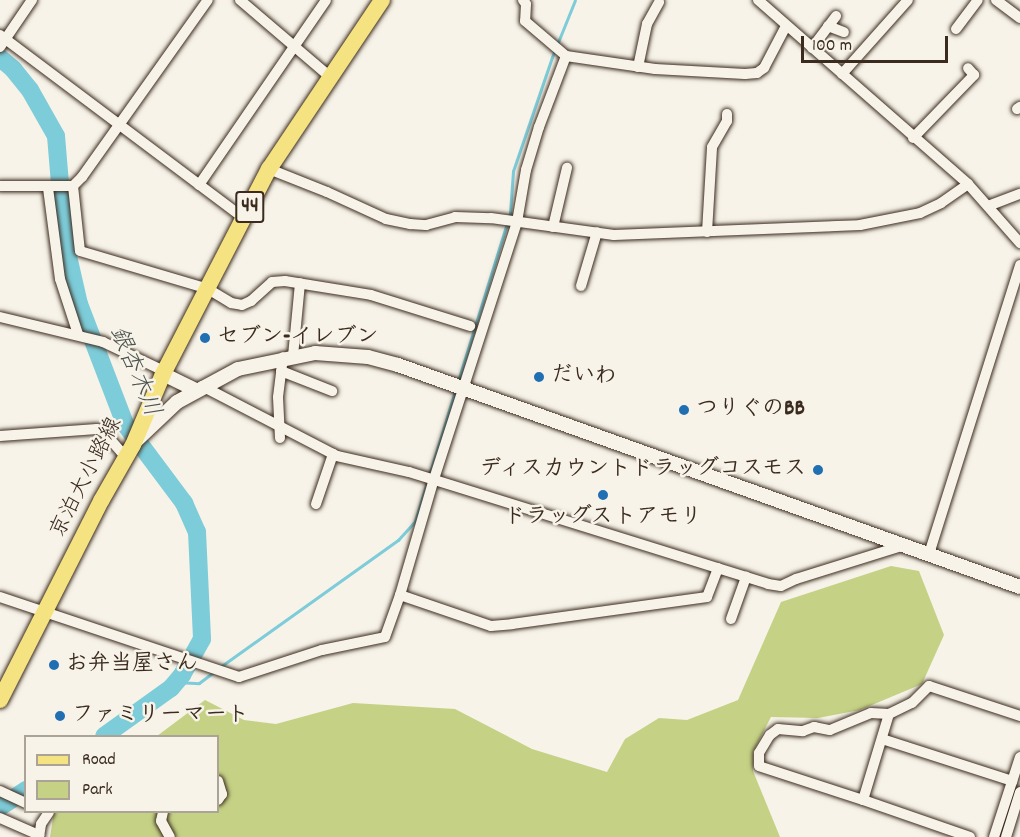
<!DOCTYPE html>
<html>
<head>
<meta charset="utf-8">
<style>
	body { margin:0 }
	#map { position:relative; width:1020px; height:837px; overflow:hidden; background:#f7f3e8; font-family:Dekko,"Klee One",sans-serif }
	div>[style] { position:absolute }
	[style*='--x'] { left:calc(var(--x)*1px); top:calc(var(--y)*1px); width:calc(var(--w)*1px); rotate:calc(var(--a)*1deg) }
	.green>* { inset:0; background:#c5d285 }
	.stream>* { height:3px; margin:-1.5px; padding:0 1.5px; transform-origin:1.5px; border-radius:1.5px; background:#7dccd9 }
	.river>* { height:18px; margin:-9px; padding:0 9px; transform-origin:9px; border-radius:9px; background:#7dccd9 }
	.roads { filter:drop-shadow(0 0 2px #3b2a1e) drop-shadow(0 0 2px #3b2a1e) }
	.minor>* { height:10px; margin:-5px; padding:0 5px; transform-origin:5px; border-radius:5px; background:#f7f3e8 }
	.tertiary>* { height:14px; margin:-7px; padding:0 7px; transform-origin:7px; border-radius:7px; background:#f7f3e8 }
	.primary>* { height:16px; margin:-8px; padding:0 8px; transform-origin:8px; border-radius:8px; background:#f5e382 }
	.dots>* { width:16px; height:16px; translate:-50% -50%; box-sizing:border-box; border:3px solid #f7f3e8; border-radius:50% }
	span { translate:-50% -50%; white-space:nowrap; text-align:center; line-height:1.15; -webkit-text-stroke:5px #f7f3e8; paint-order:stroke }
	.shield-label span { padding:2px 4px; background:#f7f3e8; border:2px solid; border-radius:4px; -webkit-text-stroke-width:0 }
	.shield-label { font-size:21px; color:#3b2a1e; font-weight:700 }
	.poi-label { font-size:22px; color:#3b2a1e; font-weight:700 }
	.left { translate:0 -50%; text-align:left }
	.right { translate:-100% -50%; text-align:right }
	.street-label { font-size:22px; color:#3b2a1e }
	.water-label { font-size:24px; color:#4c524d; font-style:italic }
	.legend { position:absolute; left:24px; top:735px; width:195px; height:78px; box-sizing:border-box; background:#f7f3e8; border:2px solid #aca397; margin:0; padding:8px 10px; list-style:none; font-size:18px; color:#3b2a1e }
	.legend li { display:flex; align-items:center; gap:12px; height:30px }
	.legend b { width:30px; border:2px solid #aca397 }
	.scale { position:absolute; left:801px; top:36px; width:147px; height:27px; box-sizing:border-box; border:3px solid #3b2a1e; border-top:0; padding-left:8px; font-size:18px; line-height:21px; white-space:nowrap; color:#3b2a1e; -webkit-text-stroke:4px #f7f3e8; paint-order:stroke }
</style>
</head>
<body>
<div id="map">
	<div class="green">
		<i style="clip-path:polygon(891px 566px,919px 571px,944px 635px,922px 684px,860px 710px,818px 718px,771px 717px,753px 752px,753px 771px,780px 837px,50px 837px,54px 812px,218px 812px,218px 736px,157px 736px,205px 700px,244px 720px,276px 724px,353px 703px,455px 709px,532px 749px,607px 772px,625px 739px,659px 718px,687px 720px,738px 700px,781px 602px)"></i>
	</div>
	<div class="stream">
		<i style="--x:458;--y:381;--w:176;--a:-72.8"></i>
		<i style="--x:510;--y:213;--w:42;--a:-85.9"></i>
		<i style="--x:513;--y:171;--w:120;--a:-71.1"></i>
		<i style="--x:552;--y:57;--w:61;--a:-68"></i>
		<i style="--x:220;--y:667;--w:219;--a:-35.5"></i>
		<i style="--x:398;--y:540;--w:25;--a:-48"></i>
		<i style="--x:415;--y:521;--w:136;--a:-72.9"></i>
		<i style="--x:171;--y:688;--w:8;--a:-45"></i>
		<i style="--x:177;--y:682;--w:22;--a:3"></i>
		<i style="--x:199;--y:683;--w:20;--a:-37"></i>
	</div>
	<div class="river">
		<i style="--x:0;--y:58;--w:17;--a:40"></i>
		<i style="--x:13;--y:69;--w:27;--a:51"></i>
		<i style="--x:30;--y:90;--w:53;--a:60.5"></i>
		<i style="--x:56;--y:136;--w:107;--a:85.2"></i>
		<i style="--x:65;--y:243;--w:63;--a:77.1"></i>
		<i style="--x:79;--y:304;--w:129;--a:69"></i>
		<i style="--x:125;--y:424;--w:99;--a:53.2"></i>
		<i style="--x:184;--y:503;--w:32;--a:66"></i>
		<i style="--x:197;--y:532;--w:107;--a:87.3"></i>
		<i style="--x:202;--y:639;--w:41;--a:119.1"></i>
		<i style="--x:182;--y:675;--w:17;--a:130"></i>
		<i style="--x:171;--y:688;--w:82;--a:144.4"></i>
		<i style="--x:0;--y:807;--w:31;--a:-33"></i>
	</div>
	<div class="roads">
		<div class="minor">
			<i style="--x:240;--y:0;--w:118;--a:40.5"></i>
			<i style="--x:523;--y:0;--w:5;--a:53"></i>
			<i style="--x:526;--y:4;--w:17;--a:93"></i>
			<i style="--x:525;--y:21;--w:54;--a:40.5"></i>
			<i style="--x:566;--y:56;--w:90;--a:8.3"></i>
			<i style="--x:655;--y:69;--w:90;--a:3.2"></i>
			<i style="--x:745;--y:74;--w:12;--a:-5"></i>
			<i style="--x:757;--y:73;--w:9;--a:-36"></i>
			<i style="--x:764;--y:68;--w:47;--a:-62.4"></i>
			<i style="--x:758;--y:0;--w:279;--a:41.2"></i>
			<i style="--x:968;--y:184;--w:79;--a:48.6"></i>
			<i style="--x:996;--y:0;--w:30;--a:37"></i>
			<i style="--x:828;--y:26;--w:17;--a:21"></i>
			<i style="--x:956;--y:29;--w:36;--a:-53"></i>
			<i style="--x:0;--y:35;--w:305;--a:36.9"></i>
			<i style="--x:0;--y:47;--w:57;--a:-55.8"></i>
			<i style="--x:812;--y:48;--w:40;--a:-53"></i>
			<i style="--x:638;--y:67;--w:44;--a:-78.2"></i>
			<i style="--x:647;--y:24;--w:25;--a:-61"></i>
			<i style="--x:842;--y:74;--w:99;--a:-48.3"></i>
			<i style="--x:1017;--y:109;--w:4;--a:-34"></i>
			<i style="--x:913;--y:138;--w:88;--a:-45.9"></i>
			<i style="--x:974;--y:75;--w:9;--a:-131"></i>
			<i style="--x:269;--y:169;--w:62;--a:21.6"></i>
			<i style="--x:327;--y:192;--w:65;--a:24.6"></i>
			<i style="--x:386;--y:219;--w:25;--a:12"></i>
			<i style="--x:410;--y:224;--w:16;--a:4"></i>
			<i style="--x:426;--y:225;--w:30;--a:-15"></i>
			<i style="--x:455;--y:217;--w:36;--a:2"></i>
			<i style="--x:491;--y:218;--w:124;--a:7.9"></i>
			<i style="--x:614;--y:235;--w:246;--a:-2.3"></i>
			<i style="--x:860;--y:225;--w:61;--a:-11.3"></i>
			<i style="--x:920;--y:213;--w:23;--a:-25"></i>
			<i style="--x:941;--y:203;--w:33;--a:-35"></i>
			<i style="--x:199;--y:185;--w:224;--a:-55.5"></i>
			<i style="--x:0;--y:186;--w:73;--a:0"></i>
			<i style="--x:73;--y:186;--w:13;--a:-45"></i>
			<i style="--x:82;--y:177;--w:217;--a:-54.6"></i>
			<i style="--x:73;--y:186;--w:65;--a:83.9"></i>
			<i style="--x:80;--y:251;--w:134;--a:16.5"></i>
			<i style="--x:208;--y:289;--w:27;--a:31"></i>
			<i style="--x:231;--y:303;--w:11;--a:10"></i>
			<i style="--x:242;--y:305;--w:10;--a:-24"></i>
			<i style="--x:251;--y:301;--w:28;--a:-42"></i>
			<i style="--x:272;--y:282;--w:13;--a:-4"></i>
			<i style="--x:285;--y:281;--w:87;--a:9.2"></i>
			<i style="--x:371;--y:295;--w:104;--a:17.4"></i>
			<i style="--x:48;--y:188;--w:92;--a:82.5"></i>
			<i style="--x:60;--y:279;--w:58;--a:71.9"></i>
			<i style="--x:988;--y:206;--w:34;--a:-21"></i>
			<i style="--x:553;--y:227;--w:61;--a:-76.7"></i>
			<i style="--x:707;--y:232;--w:85;--a:-86.6"></i>
			<i style="--x:712;--y:147;--w:30;--a:-60"></i>
			<i style="--x:727;--y:121;--w:7;--a:-90"></i>
			<i style="--x:581;--y:286;--w:56;--a:-73.5"></i>
			<i style="--x:0;--y:317;--w:106;--a:13.6"></i>
			<i style="--x:103;--y:342;--w:68;--a:25.4"></i>
			<i style="--x:293;--y:356;--w:73;--a:-84.5"></i>
			<i style="--x:281;--y:371;--w:55;--a:21.4"></i>
			<i style="--x:202;--y:386;--w:152;--a:27.4"></i>
			<i style="--x:337;--y:456;--w:74;--a:12.5"></i>
			<i style="--x:409;--y:472;--w:376;--a:17.3"></i>
			<i style="--x:768;--y:584;--w:13;--a:9"></i>
			<i style="--x:781;--y:586;--w:17;--a:-25"></i>
			<i style="--x:796;--y:579;--w:114;--a:-17.3"></i>
			<i style="--x:0;--y:436;--w:97;--a:-4.1"></i>
			<i style="--x:97;--y:429;--w:6;--a:18"></i>
			<i style="--x:103;--y:431;--w:35;--a:49"></i>
			<i style="--x:280;--y:438;--w:41;--a:-92.8"></i>
			<i style="--x:278;--y:397;--w:40;--a:-82.9"></i>
			<i style="--x:316;--y:504;--w:53;--a:-71.2"></i>
			<i style="--x:929;--y:554;--w:303;--a:-72.5"></i>
			<i style="--x:400;--y:595;--w:96;--a:18.8"></i>
			<i style="--x:491;--y:626;--w:21;--a:-5"></i>
			<i style="--x:512;--y:624;--w:197;--a:-7.9"></i>
			<i style="--x:707;--y:597;--w:31;--a:-69"></i>
			<i style="--x:0;--y:597;--w:252;--a:18.5"></i>
			<i style="--x:239;--y:677;--w:87;--a:-18"></i>
			<i style="--x:322;--y:650;--w:64;--a:-11.7"></i>
			<i style="--x:385;--y:637;--w:45;--a:-70.3"></i>
			<i style="--x:400;--y:595;--w:121;--a:-73.7"></i>
			<i style="--x:434;--y:479;--w:270;--a:-72.1"></i>
			<i style="--x:517;--y:222;--w:53;--a:-80.2"></i>
			<i style="--x:526;--y:170;--w:45;--a:-73.2"></i>
			<i style="--x:539;--y:127;--w:76;--a:-69.2"></i>
			<i style="--x:731;--y:619;--w:45;--a:-70.3"></i>
			<i style="--x:882;--y:739;--w:137;--a:17.9"></i>
			<i style="--x:218;--y:781;--w:14;--a:73"></i>
			<i style="--x:222;--y:794;--w:7;--a:124"></i>
			<i style="--x:0;--y:791;--w:29;--a:25"></i>
			<i style="--x:863;--y:800;--w:109;--a:-161.9"></i>
			<i style="--x:759;--y:766;--w:13;--a:-90"></i>
			<i style="--x:759;--y:753;--w:21;--a:-59"></i>
			<i style="--x:770;--y:735;--w:10;--a:-37"></i>
			<i style="--x:778;--y:729;--w:25;--a:5"></i>
			<i style="--x:803;--y:731;--w:12;--a:-20"></i>
			<i style="--x:814;--y:727;--w:16;--a:11"></i>
			<i style="--x:830;--y:730;--w:44;--a:-22.5"></i>
			<i style="--x:871;--y:713;--w:18;--a:3"></i>
			<i style="--x:163;--y:812;--w:9;--a:103"></i>
			<i style="--x:161;--y:821;--w:18;--a:61"></i>
			<i style="--x:0;--y:818;--w:43;--a:23.6"></i>
			<i style="--x:39;--y:837;--w:13;--a:-81"></i>
			<i style="--x:41;--y:824;--w:14;--a:-56"></i>
			<i style="--x:970;--y:837;--w:113;--a:-160.9"></i>
			<i style="--x:863;--y:800;--w:90;--a:-73.2"></i>
			<i style="--x:889;--y:714;--w:25;--a:-26"></i>
			<i style="--x:912;--y:703;--w:24;--a:-45"></i>
			<i style="--x:929;--y:686;--w:96;--a:18.2"></i>
			<i style="--x:994;--y:837;--w:84;--a:-72"></i>
			<i style="--x:1006;--y:837;--w:47;--a:-72.7"></i>
		</div>
		<div class="tertiary">
			<i style="--x:163;--y:374;--w:37;--a:26"></i>
			<i style="--x:137;--y:440;--w:55;--a:-43.5"></i>
			<i style="--x:177;--y:402;--w:69;--a:-28.4"></i>
			<i style="--x:238;--y:369;--w:79;--a:-11.7"></i>
			<i style="--x:315;--y:353;--w:53;--a:4.3"></i>
			<i style="--x:368;--y:357;--w:31;--a:15"></i>
			<i style="--x:398;--y:365;--w:660;--a:19.64"></i>
		</div>
		<div class="primary">
			<i style="--x:0;--y:700;--w:223;--a:-63.1"></i>
			<i style="--x:101;--y:501;--w:64;--a:-60.3"></i>
			<i style="--x:133;--y:445;--w:77;--a:-67.1"></i>
			<i style="--x:163;--y:374;--w:231;--a:-62.7"></i>
			<i style="--x:269;--y:169;--w:203;--a:-56.2"></i>
		</div>
	</div>
	<div class="dots">
		<i style="left:205px;top:338px;background:#1f6fb2"></i>
		<i style="left:539px;top:377px;background:#1f6fb2"></i>
		<i style="left:684px;top:410px;background:#1f6fb2"></i>
		<i style="left:818px;top:470px;background:#1f6fb2"></i>
		<i style="left:603px;top:495px;background:#1f6fb2"></i>
		<i style="left:54px;top:665px;background:#1f6fb2"></i>
		<i style="left:60px;top:716px;background:#1f6fb2"></i>
	</div>
	<div class="shield-label">
		<span style="left:250px;top:207px">44</span>
	</div>
	<div class="poi-label">
		<span class="left" style="left:217px;top:338px">セブン-イレブン</span>
		<span class="left" style="left:551px;top:377px">だいわ</span>
		<span class="left" style="left:696px;top:410px">つりぐのBB</span>
		<span class="right" style="left:806px;top:470px">ディスカウントドラッグコスモス</span>
		<span style="left:603px;top:518px">ドラッグストアモリ</span>
		<span class="left" style="left:66px;top:665px">お弁当屋さん</span>
		<span class="left" style="left:72px;top:716px">ファミリーマート</span>
	</div>
	<div class="street-label">
		<span style="left:87px;top:478px;rotate:-63deg">京泊大小路線</span>
	</div>
	<div class="water-label">
		<span style="left:133px;top:372px;rotate:67deg">銀杏木川</span>
	</div>
	<ul class="legend">
	<li><b style="height:8px;background:#f5e382"></b>Road</li>
	<li><b style="height:16px;background:#c5d285"></b>Park</li>
	</ul>
	<div class="scale">100 m</div>
</div>
</body>
</html>
